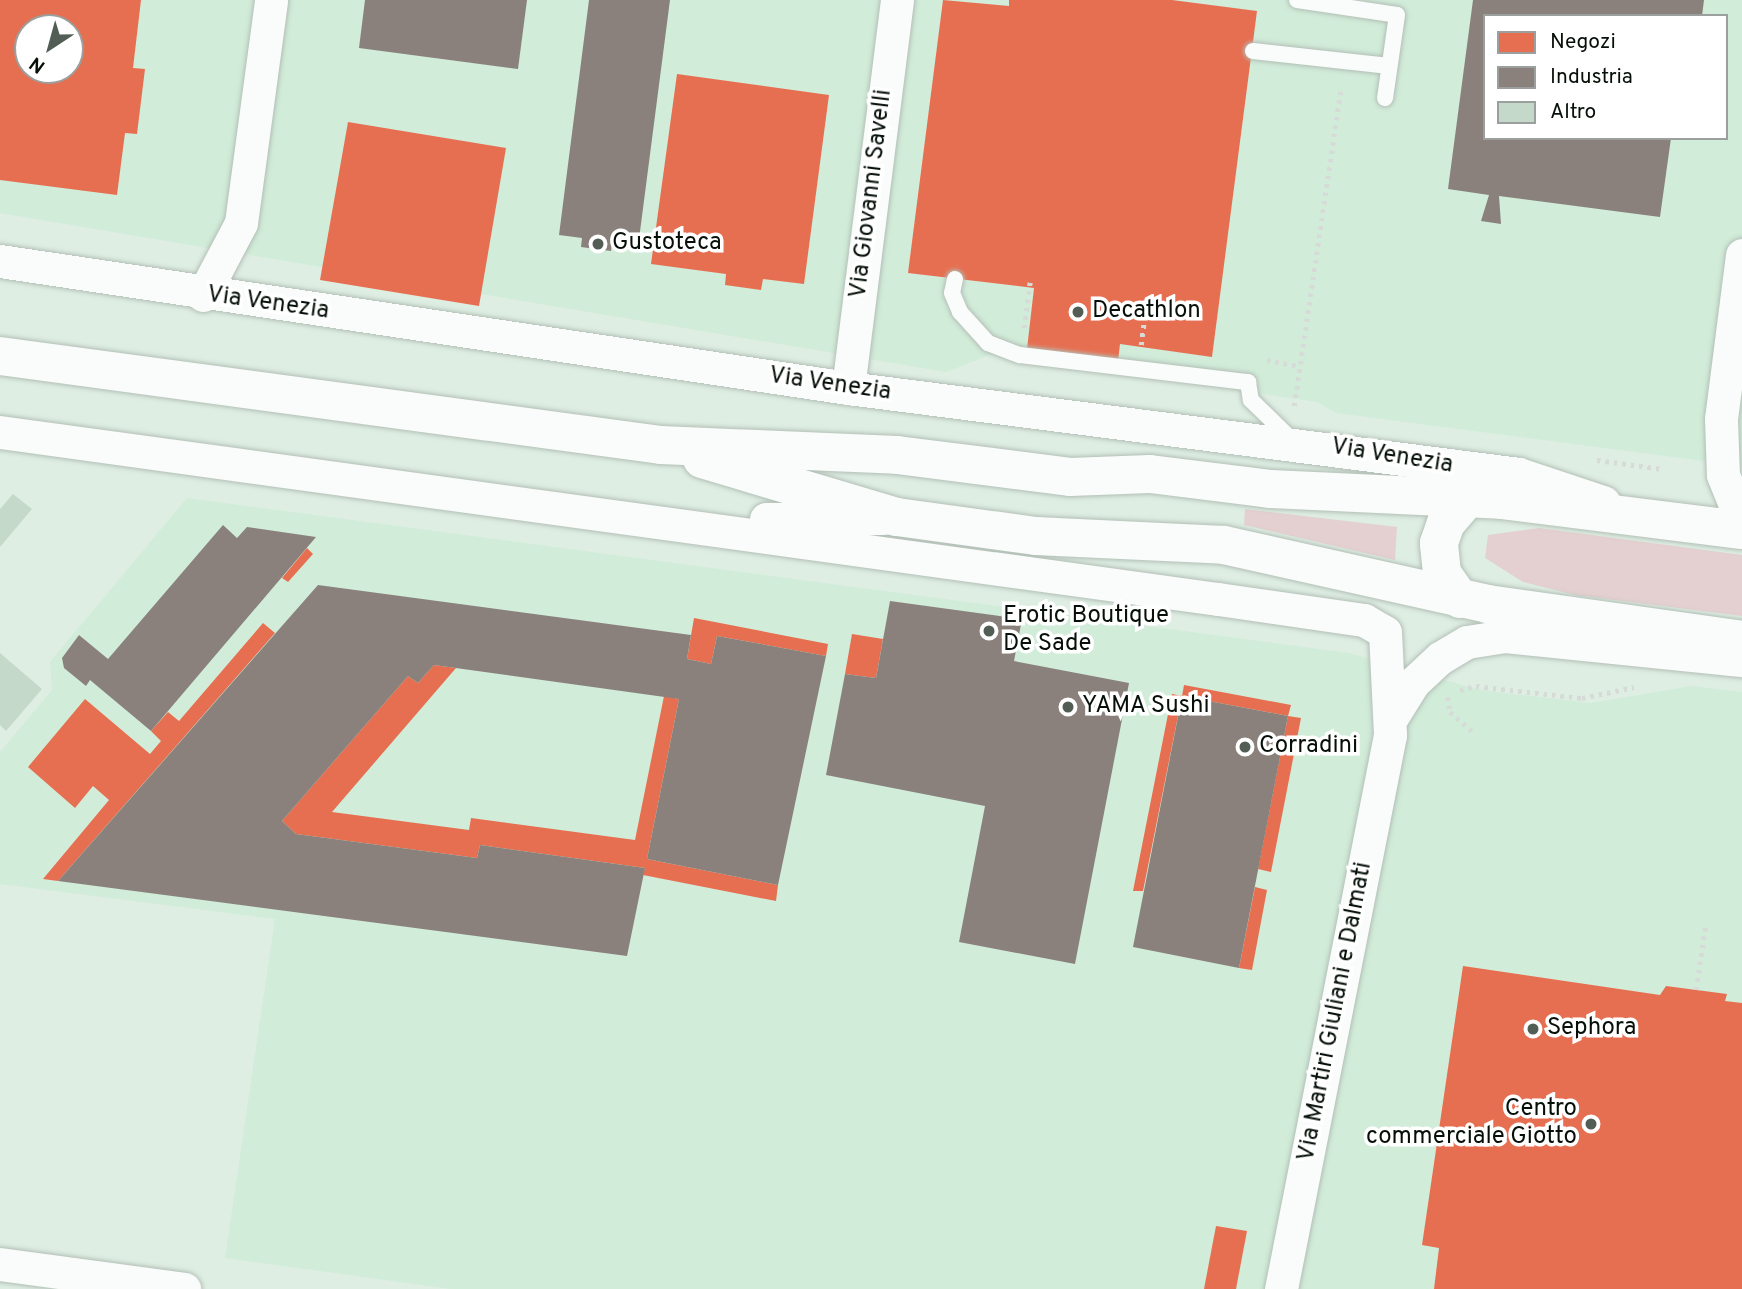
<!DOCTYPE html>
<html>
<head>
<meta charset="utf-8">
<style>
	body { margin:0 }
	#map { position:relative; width:1742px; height:1289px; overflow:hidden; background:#deeee3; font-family:Overpass,sans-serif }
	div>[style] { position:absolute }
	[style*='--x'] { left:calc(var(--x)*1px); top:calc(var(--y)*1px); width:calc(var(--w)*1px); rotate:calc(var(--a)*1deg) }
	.built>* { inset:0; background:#d1ecd9 }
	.green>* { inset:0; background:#e4d0d0 }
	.shops>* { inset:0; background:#e76f51 }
	.industry>* { inset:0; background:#8a817c }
	.building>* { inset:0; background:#c5d9cb }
	.path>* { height:4.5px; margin-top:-2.25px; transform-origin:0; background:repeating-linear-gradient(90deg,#d7dbd8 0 3.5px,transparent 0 8.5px) }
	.roads { filter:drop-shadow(0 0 2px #b3bfb6) drop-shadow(0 0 2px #b3bfb6) }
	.lane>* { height:16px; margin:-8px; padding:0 8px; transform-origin:8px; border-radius:8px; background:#fafcfb }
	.street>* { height:33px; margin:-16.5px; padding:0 16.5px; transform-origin:16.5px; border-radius:16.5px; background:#fafcfb }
	.secondary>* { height:38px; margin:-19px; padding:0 19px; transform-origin:19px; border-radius:19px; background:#fafcfb }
	.dots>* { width:19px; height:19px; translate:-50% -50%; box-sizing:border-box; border:4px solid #fff; border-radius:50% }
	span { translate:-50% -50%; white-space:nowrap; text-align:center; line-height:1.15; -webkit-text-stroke:7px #fff; paint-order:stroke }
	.street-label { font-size:24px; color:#061009 }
	.poi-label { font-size:24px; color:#061009 }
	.left { translate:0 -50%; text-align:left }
	.right { translate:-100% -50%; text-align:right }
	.legend { position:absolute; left:1483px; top:14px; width:245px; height:126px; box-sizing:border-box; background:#fff; border:2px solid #9b9f9d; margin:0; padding:9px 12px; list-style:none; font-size:21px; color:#061009 }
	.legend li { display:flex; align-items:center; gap:14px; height:35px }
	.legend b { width:35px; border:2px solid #9b9f9d }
	.north { position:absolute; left:14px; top:14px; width:70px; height:70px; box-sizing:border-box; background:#fff; border:2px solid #9b9f9d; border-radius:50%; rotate:216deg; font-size:19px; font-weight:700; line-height:28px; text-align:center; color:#061009 }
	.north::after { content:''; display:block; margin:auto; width:24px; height:32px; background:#525e55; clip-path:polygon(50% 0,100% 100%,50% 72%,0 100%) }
</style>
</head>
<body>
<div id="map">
	<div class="built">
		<i style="clip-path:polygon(evenodd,0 0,1742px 0,1742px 466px,1336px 413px,1317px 402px,992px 354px,946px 372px,0 213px,0 0,1485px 16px,1726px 16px,1726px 138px,1485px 138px,1485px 16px,0 0,28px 28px,70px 28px,70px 70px,28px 70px,28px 28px)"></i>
		<i style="clip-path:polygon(187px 498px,1349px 653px,1480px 690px,1591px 703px,1691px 686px,1742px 692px,1742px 1289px,451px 1289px,225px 1258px,275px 919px,0 884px,0 752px,52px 690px,50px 662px)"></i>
	</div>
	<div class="green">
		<i style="clip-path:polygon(1245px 509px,1397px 527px,1395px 560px,1244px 525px)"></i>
		<i style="clip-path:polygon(1539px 528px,1742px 555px,1742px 616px,1575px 595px,1523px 582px,1485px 558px,1488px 535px)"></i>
	</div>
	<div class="shops">
		<i style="clip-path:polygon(evenodd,0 0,141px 0,133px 68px,145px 69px,137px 134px,125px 133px,117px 195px,0 180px,0 0,28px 28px,70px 28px,70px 70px,28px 70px,28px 28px)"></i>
		<i style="clip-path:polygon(943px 0,1009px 6px,1009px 0,1172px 0,1257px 11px,1212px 357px,1120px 344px,1118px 361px,1027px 349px,1034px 288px,908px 273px)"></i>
		<i style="clip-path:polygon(677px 74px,829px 95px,804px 284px,763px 279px,761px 290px,725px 285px,726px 274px,651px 264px)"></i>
		<i style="clip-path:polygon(348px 122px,506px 148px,479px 306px,320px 280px)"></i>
		<i style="clip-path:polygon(307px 548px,313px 554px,288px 582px,282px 578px)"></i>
		<i style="clip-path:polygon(694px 618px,828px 644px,826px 656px,717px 636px,711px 664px,687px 659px)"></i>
		<i style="clip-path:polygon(263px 623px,275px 633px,58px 881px,43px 879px,109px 800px,93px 786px,75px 808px,28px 767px,85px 699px,150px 754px,161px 741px,151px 731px,168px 712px,179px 721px)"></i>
		<i style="clip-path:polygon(852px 634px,883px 639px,876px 678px,845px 674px)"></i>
		<i style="clip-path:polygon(434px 665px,456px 668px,332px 812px,469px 830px,471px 818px,635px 840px,664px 696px,679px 699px,647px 859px,778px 885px,776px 901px,643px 875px,645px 868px,480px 845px,477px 858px,296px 834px,282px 821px,408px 676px,418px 683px)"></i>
		<i style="clip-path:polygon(1184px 685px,1291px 705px,1288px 716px,1182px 696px,1143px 891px,1133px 891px,1172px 694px,1182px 696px)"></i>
		<i style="clip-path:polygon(1288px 716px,1301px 718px,1271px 872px,1258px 869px)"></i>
		<i style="clip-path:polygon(1255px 887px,1267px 890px,1252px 970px,1239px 968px)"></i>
		<i style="clip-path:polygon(1463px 966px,1660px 995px,1666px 986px,1727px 994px,1725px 1001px,1742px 1003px,1742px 1289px,1434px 1289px,1439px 1248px,1422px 1245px)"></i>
		<i style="clip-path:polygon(1216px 1226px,1247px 1231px,1236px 1289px,1204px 1289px)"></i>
	</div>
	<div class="industry">
		<i style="clip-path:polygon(365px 0,527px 0,518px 69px,359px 48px)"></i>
		<i style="clip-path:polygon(589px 0,670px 0,638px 247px,612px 242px,611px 251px,581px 247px,582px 238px,559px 235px)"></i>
		<i style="clip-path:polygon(1473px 0,1704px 0,1702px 16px,1485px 16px,1485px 138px,1671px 138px,1660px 217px,1499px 196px,1501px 224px,1481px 221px,1489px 195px,1448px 189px)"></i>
		<i style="clip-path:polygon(223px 525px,237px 538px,247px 527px,316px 537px,151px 731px,90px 680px,86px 686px,64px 668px,62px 658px,79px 635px,108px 659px)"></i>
		<i style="clip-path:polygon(318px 585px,691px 635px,687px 659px,711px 664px,717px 636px,826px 656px,778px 885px,647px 859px,679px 699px,434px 665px,418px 683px,408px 676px,282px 821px,296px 834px,477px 858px,480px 845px,645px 868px,627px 956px,58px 881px)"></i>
		<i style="clip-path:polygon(890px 601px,1022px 619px,1014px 661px,1129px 683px,1075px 964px,959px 942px,985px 806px,826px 775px,845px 674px,876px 678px)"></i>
		<i style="clip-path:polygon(1182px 696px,1288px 716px,1239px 968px,1133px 947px)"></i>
	</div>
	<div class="building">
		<i style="clip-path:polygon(13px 494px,32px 509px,0 547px,0 509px)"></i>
		<i style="clip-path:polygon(0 653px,42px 689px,6px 731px,0 725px)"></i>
	</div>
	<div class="path">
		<i style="--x:1024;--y:328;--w:46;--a:-82.6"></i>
		<i style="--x:1141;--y:345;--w:48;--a:-82.9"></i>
		<i style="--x:1267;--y:360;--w:31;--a:11"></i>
		<i style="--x:1294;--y:406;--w:323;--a:-81.6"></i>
		<i style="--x:1597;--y:460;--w:66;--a:7.9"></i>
		<i style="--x:1460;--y:690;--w:16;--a:-14"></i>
		<i style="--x:1476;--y:686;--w:107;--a:6.5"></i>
		<i style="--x:1582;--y:698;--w:53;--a:-11.9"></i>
		<i style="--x:1448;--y:697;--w:15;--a:82"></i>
		<i style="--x:1450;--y:712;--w:29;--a:41"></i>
		<i style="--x:1696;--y:990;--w:63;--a:-81.7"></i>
	</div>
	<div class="roads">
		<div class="lane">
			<i style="--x:1297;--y:0;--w:101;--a:8.5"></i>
			<i style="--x:1397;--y:15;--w:84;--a:98.2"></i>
			<i style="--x:1253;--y:51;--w:137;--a:6.3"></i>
			<i style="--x:955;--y:279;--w:14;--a:102"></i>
			<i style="--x:952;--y:293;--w:21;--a:67"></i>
			<i style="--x:960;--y:312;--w:42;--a:47.9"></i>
			<i style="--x:988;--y:343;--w:34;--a:21"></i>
			<i style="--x:1020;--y:355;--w:230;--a:6.8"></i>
			<i style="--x:1248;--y:382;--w:18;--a:81"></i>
			<i style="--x:1251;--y:400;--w:57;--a:44.3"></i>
		</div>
		<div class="street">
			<i style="--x:1742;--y:255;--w:165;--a:97.3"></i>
			<i style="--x:1721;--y:419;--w:56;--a:88"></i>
			<i style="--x:1723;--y:475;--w:51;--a:68"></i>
			<i style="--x:0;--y:261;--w:857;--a:8.52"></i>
			<i style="--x:848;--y:388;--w:676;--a:7.3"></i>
			<i style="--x:1519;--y:474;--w:89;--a:18.4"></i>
			<i style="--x:203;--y:295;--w:81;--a:-62.2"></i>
			<i style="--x:241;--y:223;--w:225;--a:-82.3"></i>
			<i style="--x:848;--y:388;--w:391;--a:-82.8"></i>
			<i style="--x:0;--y:432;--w:1229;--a:7.81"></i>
			<i style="--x:1218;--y:599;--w:148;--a:8.2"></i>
			<i style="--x:1364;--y:620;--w:24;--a:30"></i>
			<i style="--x:1385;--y:632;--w:103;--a:87.2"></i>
			<i style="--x:1390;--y:735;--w:565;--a:101.13"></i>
			<i style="--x:766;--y:519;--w:117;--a:-0.5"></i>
			<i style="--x:1392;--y:717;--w:40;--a:-58"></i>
			<i style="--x:1413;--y:683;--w:37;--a:-43"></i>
			<i style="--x:1440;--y:658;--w:31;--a:-31"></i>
			<i style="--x:1467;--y:642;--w:37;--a:-9"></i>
			<i style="--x:1504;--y:636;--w:239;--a:5.8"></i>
			<i style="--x:0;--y:1264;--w:186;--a:7.7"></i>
		</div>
		<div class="secondary">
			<i style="--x:0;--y:356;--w:667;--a:7.67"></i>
			<i style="--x:661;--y:445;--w:236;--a:2.4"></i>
			<i style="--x:897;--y:455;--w:174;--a:7.2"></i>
			<i style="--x:1070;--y:477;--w:80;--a:-2.1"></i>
			<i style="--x:1150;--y:474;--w:122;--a:7.1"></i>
			<i style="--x:1271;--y:489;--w:230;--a:2.7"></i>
			<i style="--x:1501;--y:500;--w:243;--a:7.1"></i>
			<i style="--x:702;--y:459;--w:203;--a:16.6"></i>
			<i style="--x:897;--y:517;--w:140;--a:7.8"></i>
			<i style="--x:1036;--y:536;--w:188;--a:2.7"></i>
			<i style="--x:1224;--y:545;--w:270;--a:12.6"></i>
			<i style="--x:1487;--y:604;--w:258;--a:8"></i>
			<i style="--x:1460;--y:599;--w:32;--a:-125"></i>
			<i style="--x:1442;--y:573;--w:30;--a:-96"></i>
			<i style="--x:1439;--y:543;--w:21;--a:-71"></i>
			<i style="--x:1446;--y:523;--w:35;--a:-49"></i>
		</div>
	</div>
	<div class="dots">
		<i style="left:598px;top:244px;background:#525e55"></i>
		<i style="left:1078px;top:312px;background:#525e55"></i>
		<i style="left:989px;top:631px;background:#525e55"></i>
		<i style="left:1068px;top:707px;background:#525e55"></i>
		<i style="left:1245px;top:747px;background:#525e55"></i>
		<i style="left:1533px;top:1029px;background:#525e55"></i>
		<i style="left:1591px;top:1124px;background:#525e55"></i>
	</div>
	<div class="street-label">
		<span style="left:872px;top:194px;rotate:-83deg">Via Giovanni Savelli</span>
		<span style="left:268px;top:304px;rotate:8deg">Via Venezia</span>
		<span style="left:830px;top:385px;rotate:8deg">Via Venezia</span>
		<span style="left:1392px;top:457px;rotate:9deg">Via Venezia</span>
		<span style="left:1336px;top:1012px;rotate:-79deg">Via Martiri Giuliani e Dalmati</span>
	</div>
	<div class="poi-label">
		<span class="left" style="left:612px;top:244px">Gustoteca</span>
		<span class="left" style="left:1092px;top:312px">Decathlon</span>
		<span class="left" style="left:1003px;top:631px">Erotic Boutique<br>De Sade</span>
		<span class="left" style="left:1082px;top:707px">YAMA Sushi</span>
		<span class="left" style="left:1259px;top:747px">Corradini</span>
		<span class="left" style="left:1547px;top:1029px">Sephora</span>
		<span class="right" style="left:1577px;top:1124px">Centro<br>commerciale Giotto</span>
	</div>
	<ul class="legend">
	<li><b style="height:19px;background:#e76f51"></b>Negozi</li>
	<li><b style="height:19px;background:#8a817c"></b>Industria</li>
	<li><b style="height:19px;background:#c5d9cb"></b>Altro</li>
	</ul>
	<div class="north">N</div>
</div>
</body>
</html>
